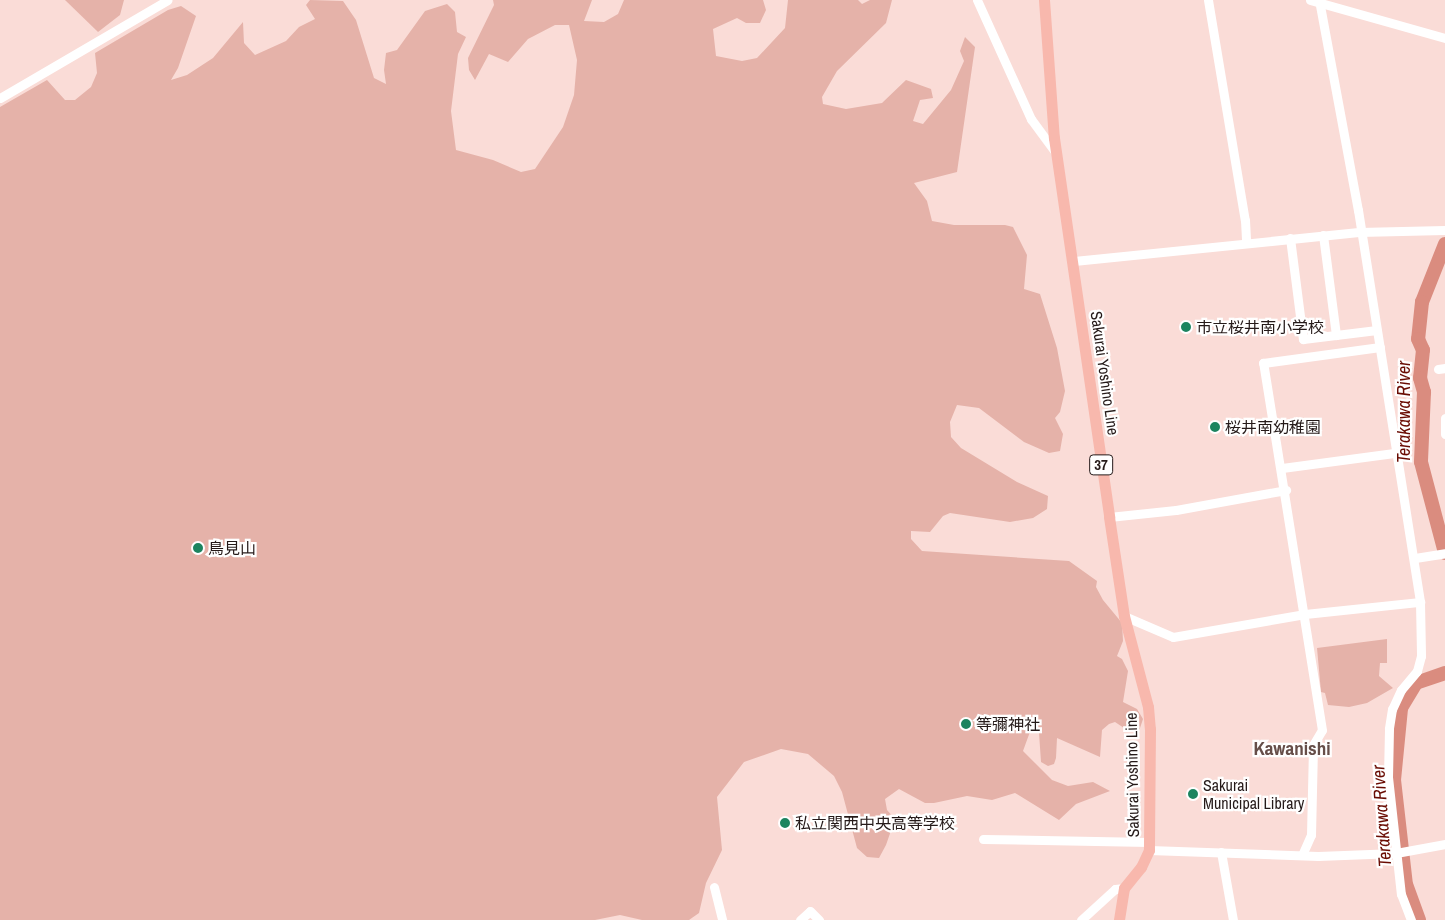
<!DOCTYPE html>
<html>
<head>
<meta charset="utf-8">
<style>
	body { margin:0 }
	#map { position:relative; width:1445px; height:920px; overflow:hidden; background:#fadcd7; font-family:"Archivo Narrow","Noto Sans JP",sans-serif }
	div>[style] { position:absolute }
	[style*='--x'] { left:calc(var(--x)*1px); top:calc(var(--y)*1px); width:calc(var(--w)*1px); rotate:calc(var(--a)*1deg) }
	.green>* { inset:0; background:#e5b2a9 }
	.river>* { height:14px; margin:-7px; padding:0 7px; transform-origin:7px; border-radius:7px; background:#da8c7f }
	.minor>* { height:9px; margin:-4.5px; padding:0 4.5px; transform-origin:4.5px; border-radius:4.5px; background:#fff }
	.major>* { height:11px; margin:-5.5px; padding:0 5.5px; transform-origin:5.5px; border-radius:5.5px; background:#f8b8ad }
	.dots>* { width:14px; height:14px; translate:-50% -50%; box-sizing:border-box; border:2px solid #fff; border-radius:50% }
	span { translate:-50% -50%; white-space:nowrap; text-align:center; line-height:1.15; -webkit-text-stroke:4.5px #fff; paint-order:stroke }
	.shield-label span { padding:1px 4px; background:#fff; border:1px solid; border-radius:4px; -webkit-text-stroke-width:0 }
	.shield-label { font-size:15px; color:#251a19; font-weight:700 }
	.poi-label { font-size:16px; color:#251a19 }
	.left { translate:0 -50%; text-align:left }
	.street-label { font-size:16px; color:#251a19 }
	.water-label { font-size:18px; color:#6a0d04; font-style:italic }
	.quarter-label { font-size:19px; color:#664e49; font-weight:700 }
</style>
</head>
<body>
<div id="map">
	<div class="green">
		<i style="clip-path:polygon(65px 0,124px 0,120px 15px,98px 32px)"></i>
		<i style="clip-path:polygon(310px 0,343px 1px,356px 20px,374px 78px,386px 84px,384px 70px,386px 53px,397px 50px,425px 11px,447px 4px,455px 12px,457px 32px,466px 37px,458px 54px,451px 111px,456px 150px,493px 160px,521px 172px,535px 169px,563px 127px,574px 95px,577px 60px,569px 25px,555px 25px,528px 39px,508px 62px,489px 54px,475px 80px,469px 70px,468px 58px,494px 5px,493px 0,592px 0,584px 21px,604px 22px,618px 14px,624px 0,763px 0,766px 10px,760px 23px,746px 23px,737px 18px,713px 29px,716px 56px,742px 61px,757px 58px,785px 28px,788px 0,858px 0,862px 4px,870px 0,892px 0,886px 23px,837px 71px,822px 97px,823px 104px,846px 109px,882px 103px,906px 80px,931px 89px,933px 98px,920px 100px,913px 121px,923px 124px,951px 90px,964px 61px,960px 51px,965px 37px,975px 47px,957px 172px,914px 183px,927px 201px,932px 221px,954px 225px,1005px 225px,1013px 227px,1027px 255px,1024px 289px,1040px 294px,1057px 348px,1065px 391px,1060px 412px,1055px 418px,1063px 434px,1060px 451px,1049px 453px,1024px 442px,979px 408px,957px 405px,950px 422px,951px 437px,961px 448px,1017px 482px,1048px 496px,1047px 509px,1033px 518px,1010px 522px,950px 513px,943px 516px,930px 532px,911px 531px,911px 539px,922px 551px,1069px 561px,1097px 581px,1096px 587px,1103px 600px,1122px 623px,1123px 641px,1117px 656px,1122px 659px,1128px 671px,1123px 702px,1137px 709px,1143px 719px,1139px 731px,1127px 730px,1115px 722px,1109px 724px,1102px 730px,1100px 757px,1057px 738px,1056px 758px,1054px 764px,1048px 766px,1041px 762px,1039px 733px,1031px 729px,1023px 751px,1052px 780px,1068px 786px,1093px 782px,1110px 791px,1076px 804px,1059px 820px,1015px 793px,992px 800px,967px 796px,934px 803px,925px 803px,899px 789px,885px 799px,887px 810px,895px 819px,886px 845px,879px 858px,867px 857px,857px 848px,842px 792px,834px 776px,808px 754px,781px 749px,744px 762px,717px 797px,722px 850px,706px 883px,699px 913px,689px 920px,642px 920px,620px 915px,595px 920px,0 920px,0 107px,47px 80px,65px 100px,75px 100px,91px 87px,97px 73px,95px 53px,168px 10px,181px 6px,196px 16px,178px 68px,171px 80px,187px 75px,213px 58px,243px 22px,244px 43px,255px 55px,286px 41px,299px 27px,315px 19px,306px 5px)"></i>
		<i style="clip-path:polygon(1387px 639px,1387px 663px,1380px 663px,1379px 676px,1393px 688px,1367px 703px,1349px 707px,1328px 705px,1325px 693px,1321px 692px,1317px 648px)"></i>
	</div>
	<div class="river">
		<i style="--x:1445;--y:244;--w:62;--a:111.6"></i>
		<i style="--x:1422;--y:302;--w:37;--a:96"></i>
		<i style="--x:1418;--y:339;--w:12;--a:66"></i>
		<i style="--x:1423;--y:350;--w:28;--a:96"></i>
		<i style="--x:1420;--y:378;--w:15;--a:74"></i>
		<i style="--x:1424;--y:392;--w:70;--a:92.5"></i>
		<i style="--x:1421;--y:462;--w:94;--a:75.2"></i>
		<i style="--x:1419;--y:920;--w:37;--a:-110"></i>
		<i style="--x:1406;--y:885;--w:106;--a:-96.5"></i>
		<i style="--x:1394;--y:780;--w:72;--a:-84.4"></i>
		<i style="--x:1401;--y:708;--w:29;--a:-59"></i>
		<i style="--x:1416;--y:683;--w:31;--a:-19"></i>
	</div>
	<div class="minor">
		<i style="--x:977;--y:0;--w:131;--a:65.6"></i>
		<i style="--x:1031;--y:119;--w:42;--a:53.7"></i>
		<i style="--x:1208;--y:0;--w:223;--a:80.5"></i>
		<i style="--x:1245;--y:220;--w:22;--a:87"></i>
		<i style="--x:1310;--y:0;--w:140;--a:15.7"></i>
		<i style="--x:1319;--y:0;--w:214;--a:79.5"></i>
		<i style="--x:1358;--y:210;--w:397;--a:81"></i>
		<i style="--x:1420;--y:602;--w:54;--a:88.9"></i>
		<i style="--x:1421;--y:656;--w:16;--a:105"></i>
		<i style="--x:1417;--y:671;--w:25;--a:130"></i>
		<i style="--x:1401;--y:690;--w:21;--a:115"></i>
		<i style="--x:1392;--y:709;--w:20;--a:99"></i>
		<i style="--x:1389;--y:729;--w:48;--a:91.2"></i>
		<i style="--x:1388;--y:777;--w:118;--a:83.7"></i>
		<i style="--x:1401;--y:894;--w:28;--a:69"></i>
		<i style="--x:0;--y:98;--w:194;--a:-30.3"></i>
		<i style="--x:1323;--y:235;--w:101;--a:82.6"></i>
		<i style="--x:1336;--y:335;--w:41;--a:-7"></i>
		<i style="--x:1290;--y:238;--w:102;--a:82.7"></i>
		<i style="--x:1303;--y:339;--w:33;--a:-7"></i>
		<i style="--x:1074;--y:261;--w:286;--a:-5.8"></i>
		<i style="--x:1359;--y:232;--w:86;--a:-1.3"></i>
		<i style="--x:1438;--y:369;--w:7;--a:-8"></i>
		<i style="--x:1445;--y:418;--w:16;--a:90"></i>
		<i style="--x:1282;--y:468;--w:113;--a:-7.6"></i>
		<i style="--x:1109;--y:517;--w:67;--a:-6"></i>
		<i style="--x:1176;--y:510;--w:112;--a:-10.3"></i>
		<i style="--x:1415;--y:558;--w:30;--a:-9"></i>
		<i style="--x:1124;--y:616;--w:53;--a:23.2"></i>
		<i style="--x:1173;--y:637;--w:134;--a:-9.9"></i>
		<i style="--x:1305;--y:614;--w:116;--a:-6"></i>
		<i style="--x:983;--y:839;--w:166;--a:1"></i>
		<i style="--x:1149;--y:850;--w:169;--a:2"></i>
		<i style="--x:1318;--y:856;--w:78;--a:-2.2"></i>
		<i style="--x:1396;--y:853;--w:50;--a:-10.4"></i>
		<i style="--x:1221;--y:852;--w:69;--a:80"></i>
		<i style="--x:1302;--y:855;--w:22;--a:-66"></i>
		<i style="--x:1311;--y:835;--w:90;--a:-88.7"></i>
		<i style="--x:1313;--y:745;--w:17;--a:-59"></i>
		<i style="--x:1322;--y:730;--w:372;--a:-99.1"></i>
		<i style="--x:1263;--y:363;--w:118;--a:-7.8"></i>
		<i style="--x:714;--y:887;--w:34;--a:76"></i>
		<i style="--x:800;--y:920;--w:13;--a:-42"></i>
		<i style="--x:810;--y:911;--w:13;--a:45"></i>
		<i style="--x:1081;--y:920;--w:46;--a:-42.4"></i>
		<i style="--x:1115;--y:889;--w:9;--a:-6"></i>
	</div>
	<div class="major">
		<i style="--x:1044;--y:0;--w:138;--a:85.9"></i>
		<i style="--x:1054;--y:138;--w:383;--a:81.7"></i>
		<i style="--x:1109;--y:517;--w:100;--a:81.4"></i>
		<i style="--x:1124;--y:616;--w:94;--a:75.2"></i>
		<i style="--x:1148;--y:707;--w:22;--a:85"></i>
		<i style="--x:1150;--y:729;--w:121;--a:90.5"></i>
		<i style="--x:1149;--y:850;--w:19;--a:115"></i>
		<i style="--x:1141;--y:867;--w:27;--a:129"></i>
		<i style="--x:1124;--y:888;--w:32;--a:99"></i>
	</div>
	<div class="dots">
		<i style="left:1186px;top:327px;background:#1c845f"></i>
		<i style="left:1215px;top:427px;background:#1c845f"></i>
		<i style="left:198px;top:548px;background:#1c845f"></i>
		<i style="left:966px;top:724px;background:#1c845f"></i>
		<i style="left:1193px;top:794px;background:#1c845f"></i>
		<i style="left:785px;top:823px;background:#1c845f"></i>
	</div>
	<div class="shield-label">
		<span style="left:1101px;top:465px">37</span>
	</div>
	<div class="poi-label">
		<span class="left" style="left:1196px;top:327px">市立桜井南小学校</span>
		<span class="left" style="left:1225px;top:427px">桜井南幼稚園</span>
		<span class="left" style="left:208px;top:548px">鳥見山</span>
		<span class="left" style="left:976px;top:724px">等彌神社</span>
		<span class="left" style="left:1203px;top:794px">Sakurai<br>Municipal Library</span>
		<span class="left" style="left:795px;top:823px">私立関西中央高等学校</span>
	</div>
	<div class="street-label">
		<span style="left:1105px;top:373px;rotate:82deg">Sakurai Yoshino Line</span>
		<span style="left:1132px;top:775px;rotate:-91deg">Sakurai Yoshino Line</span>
	</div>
	<div class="water-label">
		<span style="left:1404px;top:412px;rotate:-90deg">Terakawa River</span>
		<span style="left:1382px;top:816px;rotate:-94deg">Terakawa River</span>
	</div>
	<div class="quarter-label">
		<span style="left:1292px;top:749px">Kawanishi</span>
	</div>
</div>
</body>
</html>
